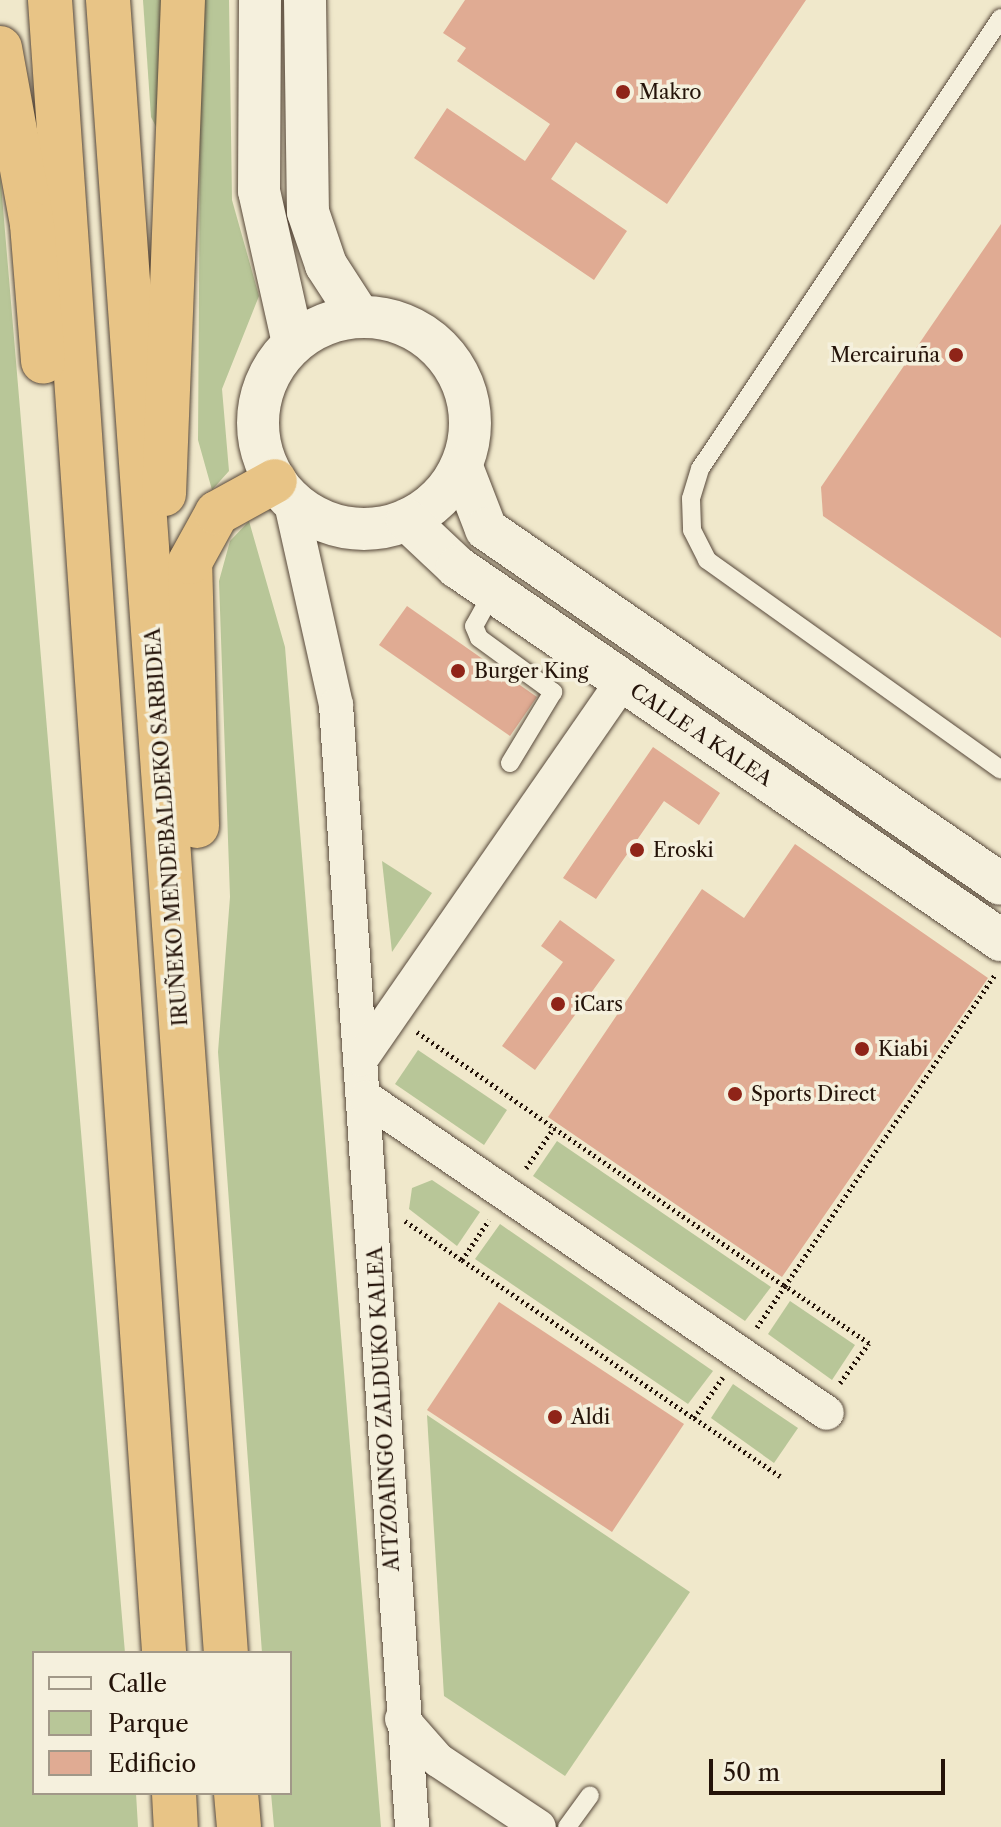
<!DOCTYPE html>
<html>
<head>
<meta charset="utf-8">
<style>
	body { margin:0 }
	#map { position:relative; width:1001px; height:1827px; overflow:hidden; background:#f0e8cb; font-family:"Libre Caslon Text",serif }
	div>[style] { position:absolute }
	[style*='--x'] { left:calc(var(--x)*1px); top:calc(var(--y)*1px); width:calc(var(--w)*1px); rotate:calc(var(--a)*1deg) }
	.green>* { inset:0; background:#b8c698 }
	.building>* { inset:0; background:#e0ab93 }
	.path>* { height:5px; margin-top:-2.5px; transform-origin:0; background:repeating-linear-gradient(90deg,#241309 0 2px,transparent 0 6px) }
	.roads { filter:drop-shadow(0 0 2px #57483a) drop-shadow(0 0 2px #57483a) }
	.service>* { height:18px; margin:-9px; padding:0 9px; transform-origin:9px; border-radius:9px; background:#f5f0dd }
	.minor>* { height:34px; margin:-17px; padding:0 17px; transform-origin:17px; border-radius:17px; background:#f5f0dd }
	.tertiary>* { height:42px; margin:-21px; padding:0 21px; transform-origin:21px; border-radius:21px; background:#f5f0dd }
	.tertiary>.ring { margin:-21px; padding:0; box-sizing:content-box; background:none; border:42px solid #f5f0dd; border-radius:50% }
	.motorway>* { height:44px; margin:-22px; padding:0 22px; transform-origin:22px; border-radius:22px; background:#e8c486 }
	.dots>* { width:22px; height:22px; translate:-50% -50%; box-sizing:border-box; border:4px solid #f5f0dd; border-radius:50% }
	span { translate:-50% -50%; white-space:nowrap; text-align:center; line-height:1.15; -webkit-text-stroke:7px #f5f0dd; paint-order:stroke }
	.poi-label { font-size:20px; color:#241309 }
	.left { translate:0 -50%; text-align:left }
	.right { translate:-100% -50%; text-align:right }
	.street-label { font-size:20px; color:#241309 }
	.legend { position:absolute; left:32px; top:1651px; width:260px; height:144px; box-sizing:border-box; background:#f5f0dd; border:2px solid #a19888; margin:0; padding:10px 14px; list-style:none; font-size:24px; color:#241309 }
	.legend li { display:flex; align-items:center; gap:16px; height:40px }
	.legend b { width:40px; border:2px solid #a19888 }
	.scale { position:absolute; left:709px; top:1759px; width:236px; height:36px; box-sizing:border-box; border:4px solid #241309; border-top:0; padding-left:10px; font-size:24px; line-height:28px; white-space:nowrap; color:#241309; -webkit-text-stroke:6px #f5f0dd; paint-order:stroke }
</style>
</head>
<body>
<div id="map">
	<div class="green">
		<i style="clip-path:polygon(143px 0,165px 0,164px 142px,151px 117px)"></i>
		<i style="clip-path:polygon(201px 0,229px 0,232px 200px,259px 296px,222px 389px,229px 471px,212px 490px,198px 440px)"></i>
		<i style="clip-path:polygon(0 172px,125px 1653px,34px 1653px,34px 1793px,136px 1793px,138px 1827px,0 1827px)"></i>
		<i style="clip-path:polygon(249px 521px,285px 647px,381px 1827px,274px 1827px,271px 1793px,290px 1793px,290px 1653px,262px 1653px,218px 1052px,230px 897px,219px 581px,230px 541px)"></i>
		<i style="clip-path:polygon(382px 861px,432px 893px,392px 952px)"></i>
		<i style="clip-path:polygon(418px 1050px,507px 1110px,484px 1145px,395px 1084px)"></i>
		<i style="clip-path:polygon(557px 1141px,771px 1287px,745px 1321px,533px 1176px)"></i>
		<i style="clip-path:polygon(432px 1180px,480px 1212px,457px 1246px,409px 1209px,412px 1188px)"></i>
		<i style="clip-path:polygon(500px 1224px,713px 1371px,688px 1404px,475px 1259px)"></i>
		<i style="clip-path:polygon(790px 1301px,855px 1345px,832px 1380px,768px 1334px)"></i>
		<i style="clip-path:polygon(733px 1384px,798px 1428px,774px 1463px,711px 1418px)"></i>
		<i style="clip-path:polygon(427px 1415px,690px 1592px,565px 1776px,444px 1696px)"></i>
	</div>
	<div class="building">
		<i style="clip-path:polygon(465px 0,806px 0,667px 204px,576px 142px,551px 179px,627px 231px,594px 280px,414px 158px,447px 108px,525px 161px,550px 124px,457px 61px,466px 48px,443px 33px)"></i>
		<i style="clip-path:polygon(1001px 224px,1001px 638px,823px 516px,821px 487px)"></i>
		<i style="clip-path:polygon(407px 606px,537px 697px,510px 736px,379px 645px)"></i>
		<i style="clip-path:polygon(653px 747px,720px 793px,699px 825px,664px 801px,596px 899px,563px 878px)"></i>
		<i style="clip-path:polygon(795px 844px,988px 978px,782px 1277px,548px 1117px,702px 889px,744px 918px)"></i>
		<i style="clip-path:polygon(560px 920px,615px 960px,535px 1070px,502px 1046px,563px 962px,541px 946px)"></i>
		<i style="clip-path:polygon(499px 1302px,684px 1424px,612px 1532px,427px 1410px)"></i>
	</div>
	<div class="path">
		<i style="--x:417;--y:1032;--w:167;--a:35"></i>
		<i style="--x:526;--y:1168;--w:49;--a:-55"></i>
		<i style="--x:554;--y:1128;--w:280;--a:34.4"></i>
		<i style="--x:785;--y:1286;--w:50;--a:124.3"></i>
		<i style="--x:405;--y:1221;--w:69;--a:34.4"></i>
		<i style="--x:462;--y:1260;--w:48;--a:-56"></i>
		<i style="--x:462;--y:1260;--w:281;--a:34.3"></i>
		<i style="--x:694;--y:1418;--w:50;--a:-54.7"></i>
		<i style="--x:840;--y:1383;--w:49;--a:-54.1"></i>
		<i style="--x:869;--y:1343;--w:102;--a:-145.8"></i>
		<i style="--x:785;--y:1286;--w:375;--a:-56"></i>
		<i style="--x:694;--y:1418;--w:104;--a:34"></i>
	</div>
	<div class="roads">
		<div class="service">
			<i style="--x:1001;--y:18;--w:542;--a:123.72"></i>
			<i style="--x:700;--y:469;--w:31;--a:107"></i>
			<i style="--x:691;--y:499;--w:31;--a:88"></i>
			<i style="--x:692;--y:530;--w:34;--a:63"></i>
			<i style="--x:707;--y:560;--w:361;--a:35.5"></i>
			<i style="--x:493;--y:592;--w:39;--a:119"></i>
			<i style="--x:474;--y:626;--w:13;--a:67"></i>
			<i style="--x:479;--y:638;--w:92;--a:36.1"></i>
			<i style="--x:553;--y:692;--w:83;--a:121.2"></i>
			<i style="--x:567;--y:1827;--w:39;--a:-54"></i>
		</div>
		<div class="minor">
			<i style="--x:290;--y:499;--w:211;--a:77.4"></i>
			<i style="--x:336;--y:705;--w:1125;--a:86.12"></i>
			<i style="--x:361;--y:1059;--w:460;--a:-55.3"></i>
			<i style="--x:366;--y:1098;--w:558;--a:34.34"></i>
			<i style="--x:402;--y:1719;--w:55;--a:48.7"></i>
			<i style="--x:438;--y:1760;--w:121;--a:33.6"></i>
		</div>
		<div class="tertiary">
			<i style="--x:260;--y:0;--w:191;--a:90.3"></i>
			<i style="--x:259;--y:191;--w:156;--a:77.4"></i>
			<i style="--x:305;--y:0;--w:212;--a:89.2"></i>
			<i style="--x:308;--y:212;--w:56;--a:71.2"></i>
			<i style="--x:326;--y:265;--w:61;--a:57.1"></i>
			<i class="ring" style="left:258px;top:317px;width:170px;height:170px"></i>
			<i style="--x:462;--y:467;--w:66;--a:68.8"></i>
			<i style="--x:486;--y:529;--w:625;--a:34.58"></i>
			<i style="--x:407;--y:520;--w:69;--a:43.2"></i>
			<i style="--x:457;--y:567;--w:660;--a:34.44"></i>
		</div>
		<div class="motorway">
			<i style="--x:50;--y:0;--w:1657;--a:86.05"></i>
			<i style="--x:108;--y:0;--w:1657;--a:85.92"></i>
			<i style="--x:0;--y:48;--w:179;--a:79.7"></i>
			<i style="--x:32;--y:224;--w:138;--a:85.4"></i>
			<i style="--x:164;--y:494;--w:494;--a:-87.8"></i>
			<i style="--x:197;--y:826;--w:264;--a:-91.5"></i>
			<i style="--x:190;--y:562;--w:56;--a:-61.1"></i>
			<i style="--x:217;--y:513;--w:66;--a:-28.9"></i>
			<i style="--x:174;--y:1793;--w:34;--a:87"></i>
			<i style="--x:236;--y:1793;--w:34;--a:85"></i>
		</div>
	</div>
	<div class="dots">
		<i style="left:623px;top:92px;background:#8f2418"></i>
		<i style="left:956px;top:355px;background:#8f2418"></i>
		<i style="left:458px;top:671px;background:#8f2418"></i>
		<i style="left:637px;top:850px;background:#8f2418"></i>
		<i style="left:558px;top:1004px;background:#8f2418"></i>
		<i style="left:862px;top:1049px;background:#8f2418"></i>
		<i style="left:735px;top:1094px;background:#8f2418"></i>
		<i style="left:555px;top:1417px;background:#8f2418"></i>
	</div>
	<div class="poi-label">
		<span class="left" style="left:639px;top:92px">Makro</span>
		<span class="right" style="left:940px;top:355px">Mercairuña</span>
		<span class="left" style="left:474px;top:671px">Burger King</span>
		<span class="left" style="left:653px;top:850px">Eroski</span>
		<span class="left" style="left:574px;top:1004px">iCars</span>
		<span class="left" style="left:878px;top:1049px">Kiabi</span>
		<span class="left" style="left:751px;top:1094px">Sports Direct</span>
		<span class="left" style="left:571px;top:1417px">Aldi</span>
	</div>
	<div class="street-label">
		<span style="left:701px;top:735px;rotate:34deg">CALLE A KALEA</span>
		<span style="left:167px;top:827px;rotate:-94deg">IRUÑEKO MENDEBALDEKO SARBIDEA</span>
		<span style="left:384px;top:1409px;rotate:-93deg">AITZOAINGO ZALDUKO KALEA</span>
	</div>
	<ul class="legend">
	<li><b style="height:10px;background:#f5f0dd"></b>Calle</li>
	<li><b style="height:22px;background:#b8c698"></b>Parque</li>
	<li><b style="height:22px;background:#e0ab93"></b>Edificio</li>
	</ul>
	<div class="scale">50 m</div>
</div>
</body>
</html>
